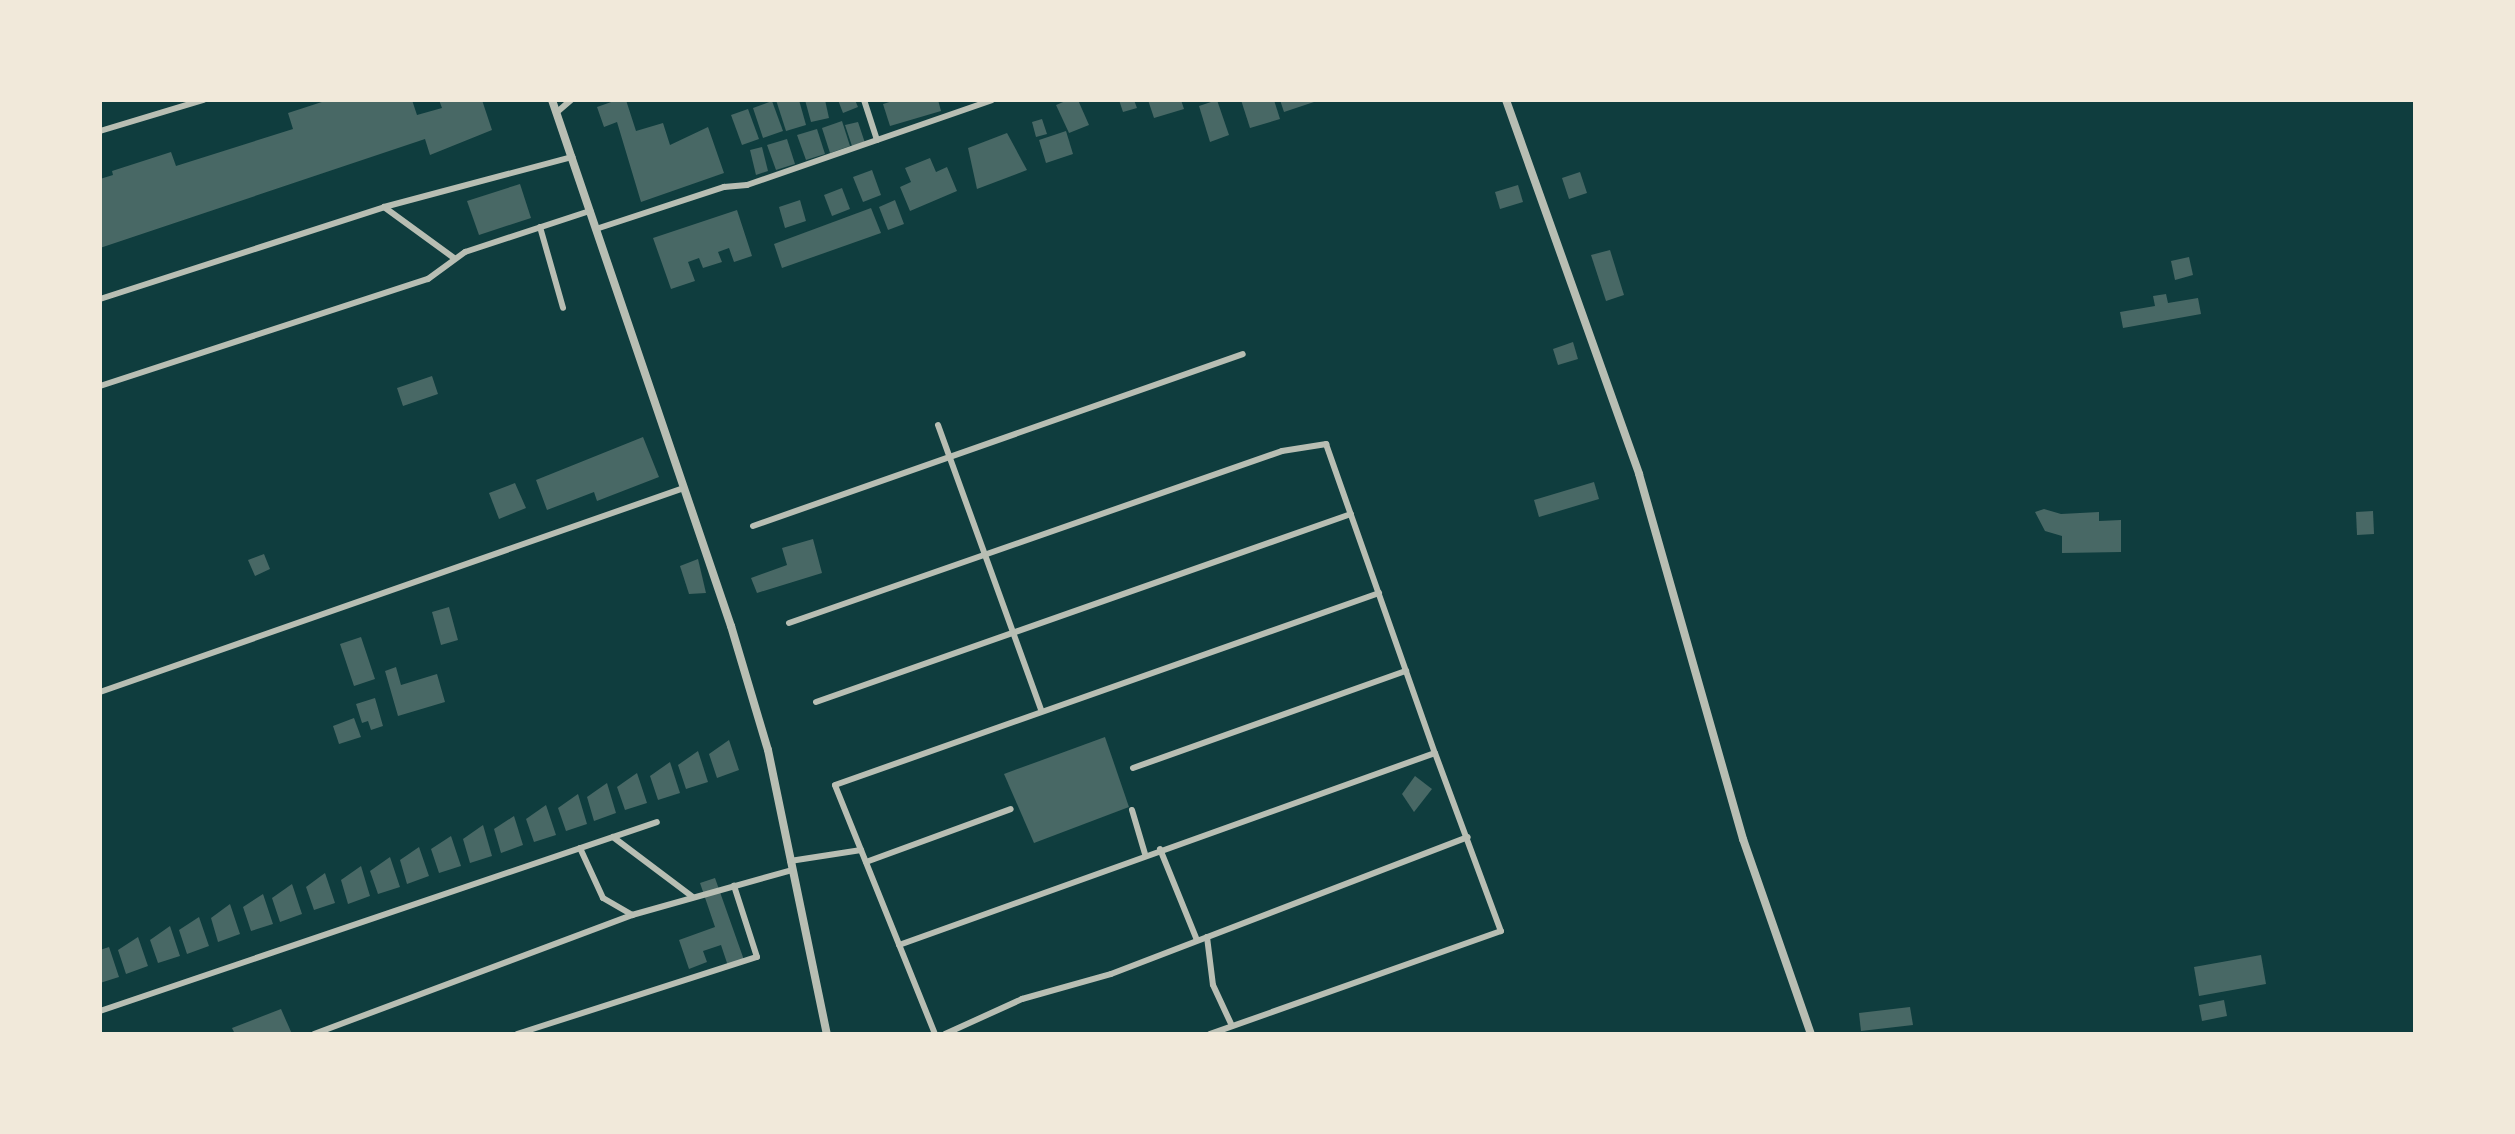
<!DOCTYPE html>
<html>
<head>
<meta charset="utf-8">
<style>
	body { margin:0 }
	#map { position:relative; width:2515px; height:1134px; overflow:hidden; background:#0f3d3e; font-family:"Golos Text",sans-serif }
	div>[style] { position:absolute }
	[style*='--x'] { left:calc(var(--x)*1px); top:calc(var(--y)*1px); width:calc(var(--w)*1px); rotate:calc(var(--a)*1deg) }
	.building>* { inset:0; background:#486865 }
	.service>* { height:6px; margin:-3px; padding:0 3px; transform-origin:3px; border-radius:3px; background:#b8beb3 }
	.minor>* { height:8px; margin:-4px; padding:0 4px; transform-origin:4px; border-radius:4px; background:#b8beb3 }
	span { translate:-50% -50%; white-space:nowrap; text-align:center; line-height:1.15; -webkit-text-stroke:8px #f1e9da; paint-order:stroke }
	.frame { position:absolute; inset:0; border:102px solid #f1e9da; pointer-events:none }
</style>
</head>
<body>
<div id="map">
	<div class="building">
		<i style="clip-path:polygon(328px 100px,412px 100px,417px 115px,442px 108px,439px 100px,482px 100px,492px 130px,430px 155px,425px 139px,100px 248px,100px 179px,113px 175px,112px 171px,171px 152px,176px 166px,293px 129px,288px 113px)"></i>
		<i style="clip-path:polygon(617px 100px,626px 100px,636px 131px,663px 123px,670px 145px,708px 127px,724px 173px,641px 202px,617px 122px,604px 127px,597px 107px)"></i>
		<i style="clip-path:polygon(776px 100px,799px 100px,806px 125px,786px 131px)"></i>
		<i style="clip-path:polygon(805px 100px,825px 100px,829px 118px,811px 122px)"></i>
		<i style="clip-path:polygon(838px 100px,855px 100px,858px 107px,843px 113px)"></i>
		<i style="clip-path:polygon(896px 100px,938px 100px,941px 111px,890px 126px,883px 104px)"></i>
		<i style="clip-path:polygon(1068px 100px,1078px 100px,1089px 125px,1069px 133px,1056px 105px)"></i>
		<i style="clip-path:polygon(1119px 100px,1134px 100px,1137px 108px,1123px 112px)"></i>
		<i style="clip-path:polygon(1148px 100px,1181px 100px,1184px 109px,1154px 118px)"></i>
		<i style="clip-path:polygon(1217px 100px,1229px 135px,1210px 142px,1199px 106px)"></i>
		<i style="clip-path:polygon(1241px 100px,1274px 100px,1280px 119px,1250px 128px)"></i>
		<i style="clip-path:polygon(1280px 100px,1313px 100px,1314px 102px,1284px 112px)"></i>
		<i style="clip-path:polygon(772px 101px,783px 131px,763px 138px,753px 108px)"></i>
		<i style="clip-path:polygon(748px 109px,759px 139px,742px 145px,731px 115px)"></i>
		<i style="clip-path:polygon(1042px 119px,1047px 134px,1036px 137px,1032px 122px)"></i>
		<i style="clip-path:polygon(842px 121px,850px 146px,830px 153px,822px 128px)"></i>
		<i style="clip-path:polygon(858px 122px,865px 143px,852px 146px,845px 125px)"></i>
		<i style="clip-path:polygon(817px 129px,825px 154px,806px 160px,797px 135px)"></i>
		<i style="clip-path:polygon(1066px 131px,1073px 154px,1046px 163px,1039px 140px)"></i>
		<i style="clip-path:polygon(1007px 133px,1027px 170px,977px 189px,968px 148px)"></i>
		<i style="clip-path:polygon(787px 139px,795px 164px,776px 170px,767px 145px)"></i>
		<i style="clip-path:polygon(762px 147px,768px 171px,756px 175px,750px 150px)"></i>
		<i style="clip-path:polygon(930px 158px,936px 172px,947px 167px,957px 191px,910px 211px,900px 187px,911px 182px,905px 168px)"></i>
		<i style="clip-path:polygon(872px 170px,881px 195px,863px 202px,853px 177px)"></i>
		<i style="clip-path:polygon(1580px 172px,1587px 193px,1569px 199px,1562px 178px)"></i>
		<i style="clip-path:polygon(520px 184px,531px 218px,479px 235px,467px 201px)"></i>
		<i style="clip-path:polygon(1518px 185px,1523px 202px,1500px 209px,1495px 192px)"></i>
		<i style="clip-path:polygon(842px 188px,850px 209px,832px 216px,824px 195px)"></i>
		<i style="clip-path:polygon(800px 200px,806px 221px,785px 228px,779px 207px)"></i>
		<i style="clip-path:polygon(895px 200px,904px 224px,888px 230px,879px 207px)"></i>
		<i style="clip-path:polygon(871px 208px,881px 233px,782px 268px,774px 244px)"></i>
		<i style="clip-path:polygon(737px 210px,752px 256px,734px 262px,729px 248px,718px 252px,722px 262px,703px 268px,699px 258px,688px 262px,695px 281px,671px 289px,653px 238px)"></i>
		<i style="clip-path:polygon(1610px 250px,1624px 295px,1606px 301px,1591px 255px)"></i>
		<i style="clip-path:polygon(2189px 257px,2193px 275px,2175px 280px,2171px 261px)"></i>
		<i style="clip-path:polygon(2166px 294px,2168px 303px,2198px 298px,2201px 314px,2123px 328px,2120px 312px,2155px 306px,2153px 296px)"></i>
		<i style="clip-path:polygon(1573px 342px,1578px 359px,1558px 365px,1553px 349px)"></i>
		<i style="clip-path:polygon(432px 376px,438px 394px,403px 406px,397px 388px)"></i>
		<i style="clip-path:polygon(643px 437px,659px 477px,597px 501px,594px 492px,547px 510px,536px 480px)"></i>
		<i style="clip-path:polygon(1594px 482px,1599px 499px,1539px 517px,1534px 500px)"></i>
		<i style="clip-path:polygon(515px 483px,526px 508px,499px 519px,489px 493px)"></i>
		<i style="clip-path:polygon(2044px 509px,2061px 514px,2099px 512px,2099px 521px,2121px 520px,2121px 552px,2062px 553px,2062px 536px,2045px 531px,2035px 512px)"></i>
		<i style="clip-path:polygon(2373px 511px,2374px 534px,2357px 535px,2356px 512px)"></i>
		<i style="clip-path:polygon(813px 539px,822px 573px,757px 593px,751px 578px,787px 565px,782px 548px)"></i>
		<i style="clip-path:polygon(264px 554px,270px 569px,255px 576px,248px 560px)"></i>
		<i style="clip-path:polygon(698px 559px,706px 593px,689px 594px,680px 566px)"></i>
		<i style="clip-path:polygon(449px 607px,458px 640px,441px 645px,432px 612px)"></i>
		<i style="clip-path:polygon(361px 637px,375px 679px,354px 686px,340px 644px)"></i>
		<i style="clip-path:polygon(396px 667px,401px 685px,437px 674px,445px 702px,398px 716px,385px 671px)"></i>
		<i style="clip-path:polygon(375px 698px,383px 726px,371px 730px,368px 721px,362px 723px,356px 704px)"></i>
		<i style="clip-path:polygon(354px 718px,361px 737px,339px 744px,333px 726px)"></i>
		<i style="clip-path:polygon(1105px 737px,1129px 807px,1034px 843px,1004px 774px)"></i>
		<i style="clip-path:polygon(729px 740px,739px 770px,717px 778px,709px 754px)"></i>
		<i style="clip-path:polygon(698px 751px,708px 782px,686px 789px,678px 765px)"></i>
		<i style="clip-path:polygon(670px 762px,680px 793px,658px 800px,650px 776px)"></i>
		<i style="clip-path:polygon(637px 773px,647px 803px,625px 810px,617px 787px)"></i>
		<i style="clip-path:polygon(1415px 776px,1432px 789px,1414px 812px,1402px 794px)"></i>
		<i style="clip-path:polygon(607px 783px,616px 813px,594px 821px,587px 797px)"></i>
		<i style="clip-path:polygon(578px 794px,587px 824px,566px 831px,558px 808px)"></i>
		<i style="clip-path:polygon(546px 805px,556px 835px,534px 842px,526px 819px)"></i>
		<i style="clip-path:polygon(514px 816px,523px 845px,501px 853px,494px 829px)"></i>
		<i style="clip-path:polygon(483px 825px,492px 856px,470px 863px,463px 839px)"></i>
		<i style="clip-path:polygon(451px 836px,461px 866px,439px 873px,431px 849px)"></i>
		<i style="clip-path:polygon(419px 847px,429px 876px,407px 884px,400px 860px)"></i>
		<i style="clip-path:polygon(390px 857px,400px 887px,378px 894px,370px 871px)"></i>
		<i style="clip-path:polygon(361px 866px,370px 896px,348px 904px,341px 880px)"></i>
		<i style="clip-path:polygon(325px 873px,335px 903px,314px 910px,306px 887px)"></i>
		<i style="clip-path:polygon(715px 878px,744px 960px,728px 966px,721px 945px,703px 951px,707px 962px,689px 969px,679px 940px,715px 927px,700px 883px)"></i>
		<i style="clip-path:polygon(292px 884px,302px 914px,280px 922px,272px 898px)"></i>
		<i style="clip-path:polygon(263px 894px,273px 924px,251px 931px,243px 907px)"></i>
		<i style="clip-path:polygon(230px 904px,240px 934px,218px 942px,211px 918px)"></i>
		<i style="clip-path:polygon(199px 917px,209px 946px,187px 954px,179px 930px)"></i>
		<i style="clip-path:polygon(170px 926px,180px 956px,158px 963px,150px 940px)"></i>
		<i style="clip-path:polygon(138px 937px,148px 966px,126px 974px,118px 950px)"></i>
		<i style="clip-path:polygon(109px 947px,119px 977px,100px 983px,100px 950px)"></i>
		<i style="clip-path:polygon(2261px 955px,2266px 984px,2199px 996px,2194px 967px)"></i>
		<i style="clip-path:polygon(2224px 1000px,2227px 1016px,2202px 1021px,2199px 1005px)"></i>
		<i style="clip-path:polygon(1910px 1007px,1913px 1025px,1861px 1031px,1859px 1013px)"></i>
		<i style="clip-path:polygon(281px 1009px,292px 1034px,235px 1034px,232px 1028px)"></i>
	</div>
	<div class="service">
		<i style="--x:864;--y:100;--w:42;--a:72"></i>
		<i style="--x:556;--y:113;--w:20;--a:-41"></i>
		<i style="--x:100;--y:131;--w:108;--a:-16.8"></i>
		<i style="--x:384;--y:207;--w:195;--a:-14.9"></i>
		<i style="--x:540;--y:227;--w:84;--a:74.1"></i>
		<i style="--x:596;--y:229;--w:135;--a:-18.2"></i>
		<i style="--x:724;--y:187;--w:23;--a:-5"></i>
		<i style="--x:747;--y:185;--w:259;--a:-19.1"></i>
		<i style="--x:100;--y:299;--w:299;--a:-17.9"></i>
		<i style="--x:384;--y:207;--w:87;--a:36.1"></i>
		<i style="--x:100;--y:386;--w:345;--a:-18.1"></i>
		<i style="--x:428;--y:279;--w:46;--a:-36.1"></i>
		<i style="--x:465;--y:252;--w:132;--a:-18.2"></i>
		<i style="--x:938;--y:425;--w:302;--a:70.1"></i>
		<i style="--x:753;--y:526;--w:519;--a:-19.34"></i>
		<i style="--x:789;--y:623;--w:522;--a:-19.23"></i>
		<i style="--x:1282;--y:451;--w:45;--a:-9"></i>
		<i style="--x:1326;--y:444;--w:328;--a:70.6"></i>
		<i style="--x:100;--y:692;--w:615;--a:-19.26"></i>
		<i style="--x:816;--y:702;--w:567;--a:-19.36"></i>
		<i style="--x:1133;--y:768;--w:290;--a:-19.6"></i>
		<i style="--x:1132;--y:810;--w:46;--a:73.5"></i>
		<i style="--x:613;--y:837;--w:100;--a:36.9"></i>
		<i style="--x:580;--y:848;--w:55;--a:65.3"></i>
		<i style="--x:603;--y:898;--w:34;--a:30"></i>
		<i style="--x:1160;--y:849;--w:98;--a:67.9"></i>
		<i style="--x:790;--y:861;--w:72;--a:-8.8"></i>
		<i style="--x:866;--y:862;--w:154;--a:-20.1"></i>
		<i style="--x:1207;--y:937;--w:48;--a:82.9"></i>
		<i style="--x:1213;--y:985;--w:45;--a:65.1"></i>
		<i style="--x:899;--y:945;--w:569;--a:-19.71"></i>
		<i style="--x:1435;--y:753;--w:190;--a:69.7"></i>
		<i style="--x:1501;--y:931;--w:309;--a:160.5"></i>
		<i style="--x:100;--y:1011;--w:588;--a:-18.74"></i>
		<i style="--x:314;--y:1034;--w:340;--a:-20.5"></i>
		<i style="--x:632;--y:915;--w:166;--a:-15.7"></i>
		<i style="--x:517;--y:1034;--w:252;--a:-17.8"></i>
		<i style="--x:757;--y:957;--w:75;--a:-107.9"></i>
		<i style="--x:935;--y:1034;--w:268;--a:-111.9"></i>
		<i style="--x:835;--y:785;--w:577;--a:-19.44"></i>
		<i style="--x:945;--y:1034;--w:85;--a:-24.4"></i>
		<i style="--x:1022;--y:999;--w:92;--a:-15.7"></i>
		<i style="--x:1111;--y:974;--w:382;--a:-21"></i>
	</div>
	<div class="minor">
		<i style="--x:552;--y:100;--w:556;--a:71.21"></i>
		<i style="--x:731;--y:626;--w:129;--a:73.4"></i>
		<i style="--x:768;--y:750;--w:290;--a:78.3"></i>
		<i style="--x:1506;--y:100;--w:397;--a:70.4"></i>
		<i style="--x:1639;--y:474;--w:380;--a:74.1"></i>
		<i style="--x:1743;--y:839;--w:207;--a:70.8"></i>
	</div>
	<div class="frame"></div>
</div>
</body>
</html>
